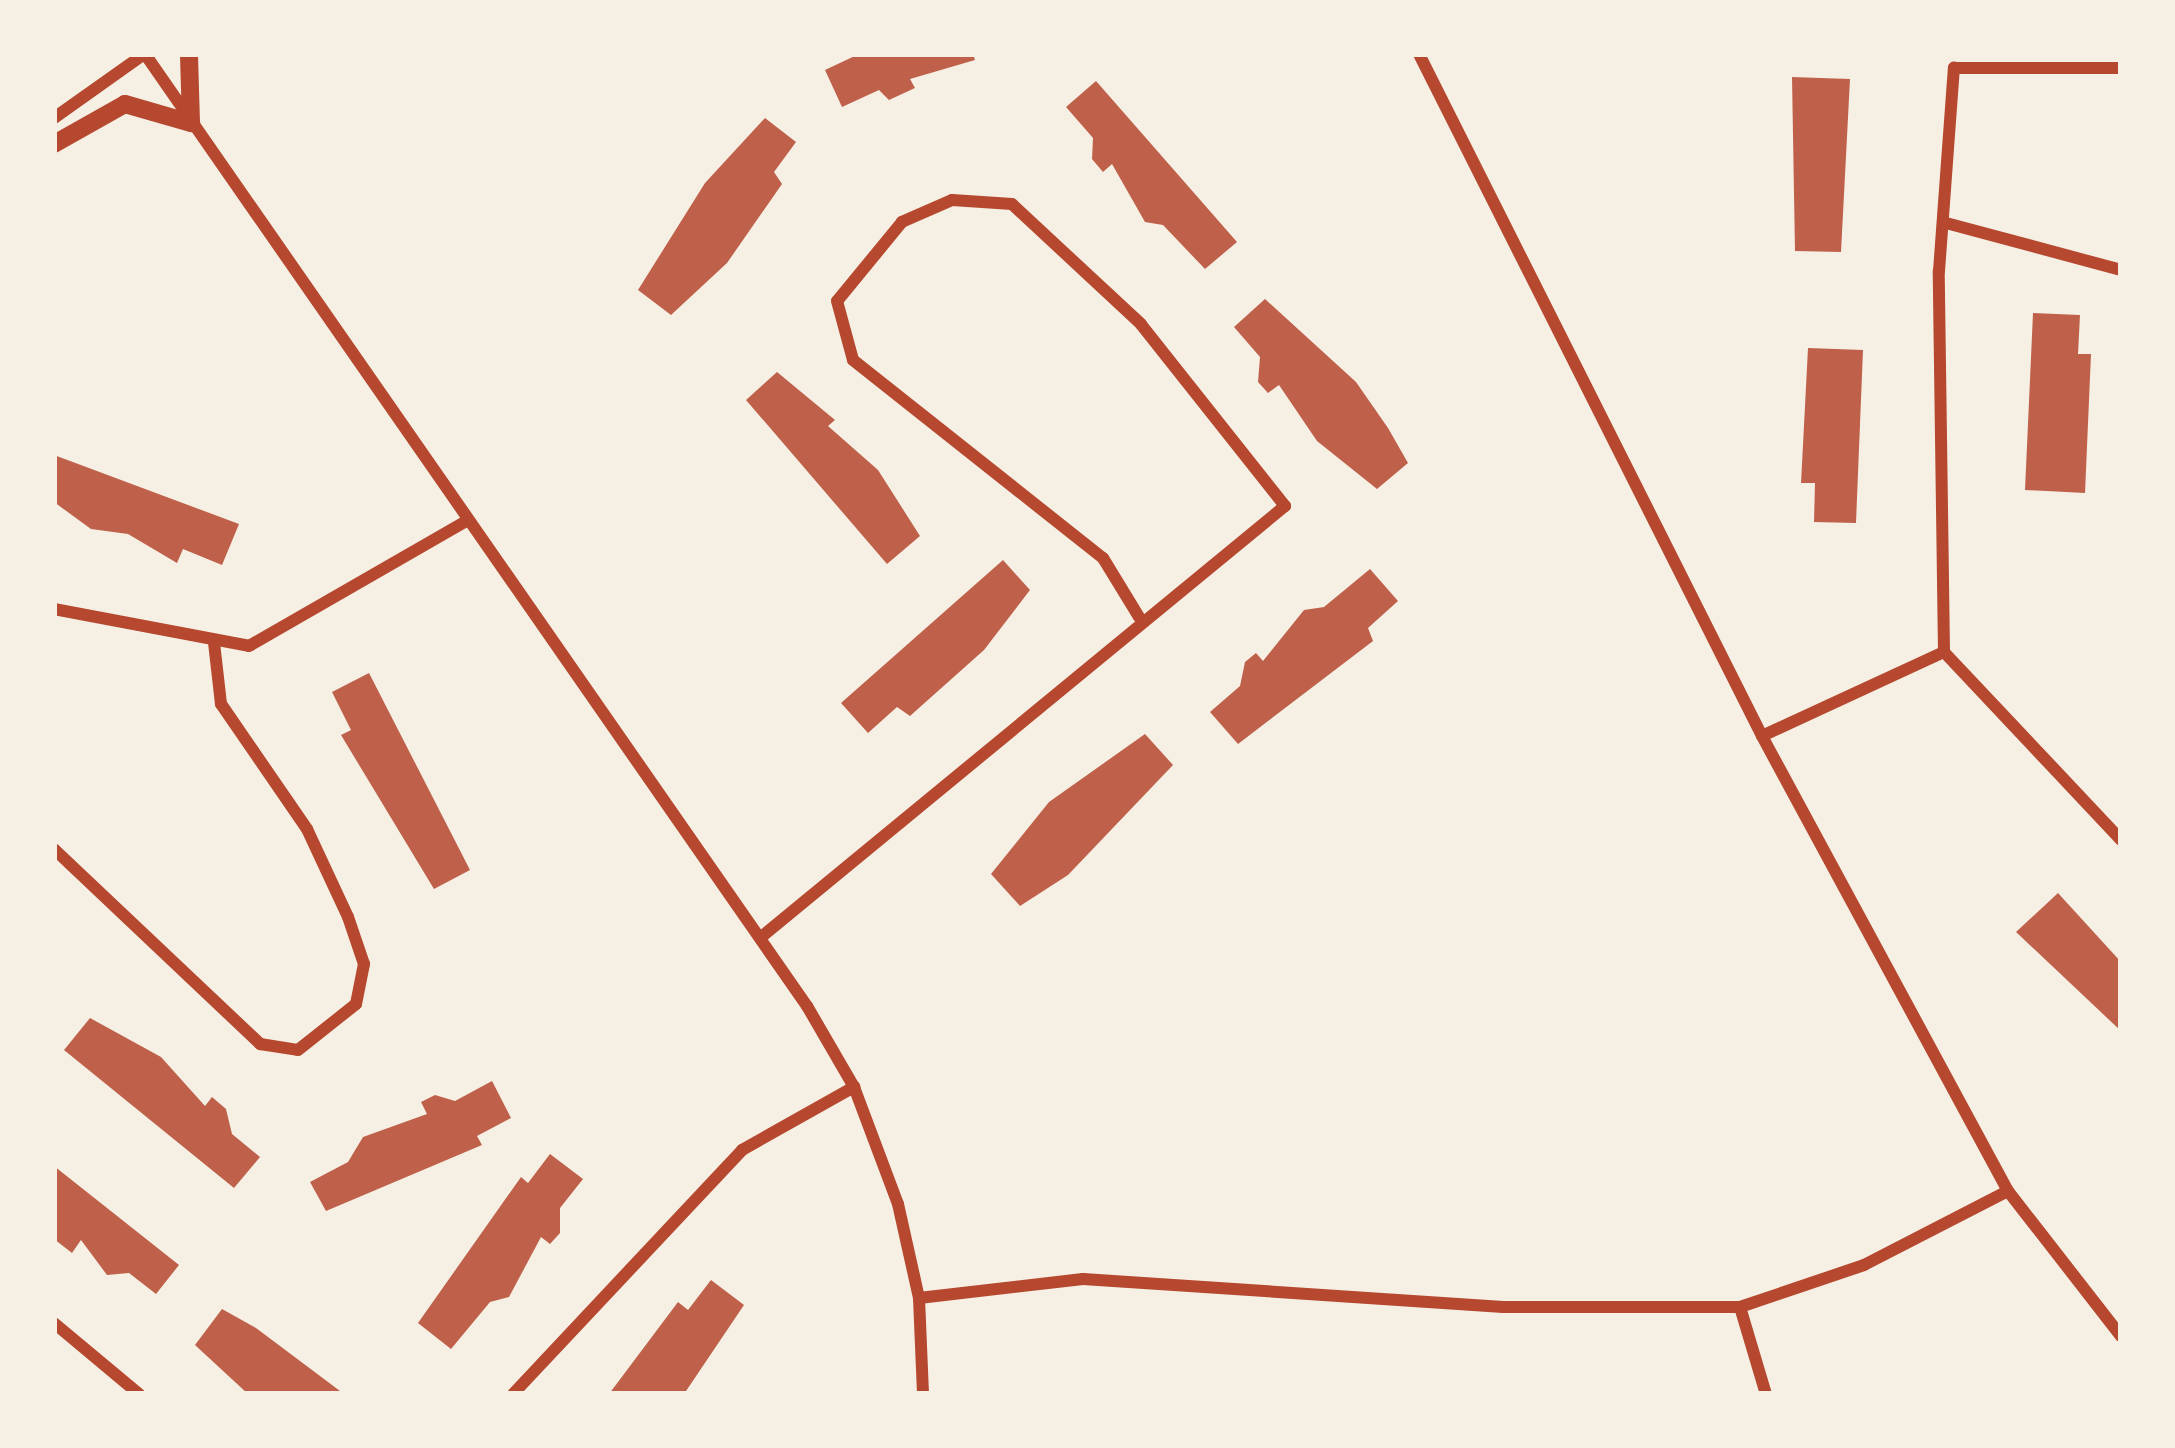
<!DOCTYPE html>
<html>
<head>
<meta charset="utf-8">
<style>
	body { margin:0 }
	#map { position:relative; width:2175px; height:1448px; overflow:hidden; background:#f6efe4; font-family:Karla,sans-serif }
	div>[style] { position:absolute }
	[style*='--x'] { left:calc(var(--x)*1px); top:calc(var(--y)*1px); width:calc(var(--w)*1px); rotate:calc(var(--a)*1deg) }
	.building>* { inset:0; background:#bf614a }
	.minor>* { height:12px; margin:-6px; padding:0 6px; transform-origin:6px; border-radius:6px; background:#b5482f }
	.tertiary>* { height:18px; margin:-9px; padding:0 9px; transform-origin:9px; border-radius:9px; background:#b5482f }
	span { translate:-50% -50%; white-space:nowrap; text-align:center; line-height:1.15; -webkit-text-stroke:12px #f6efe4; paint-order:stroke }
	.frame { position:absolute; inset:0; border:57px solid #f6efe4; pointer-events:none }
</style>
</head>
<body>
<div id="map">
	<div class="building">
		<i style="clip-path:polygon(859px 54px,973px 54px,975px 60px,910px 79px,915px 88px,889px 100px,879px 90px,842px 107px,825px 70px)"></i>
		<i style="clip-path:polygon(1792px 77px,1850px 79px,1841px 252px,1795px 251px)"></i>
		<i style="clip-path:polygon(1096px 81px,1237px 242px,1205px 269px,1163px 225px,1145px 222px,1112px 164px,1103px 172px,1092px 159px,1093px 138px,1066px 107px)"></i>
		<i style="clip-path:polygon(765px 118px,796px 142px,774px 172px,782px 184px,727px 263px,671px 315px,638px 290px,705px 183px)"></i>
		<i style="clip-path:polygon(1265px 299px,1356px 382px,1388px 428px,1408px 463px,1377px 489px,1317px 441px,1279px 385px,1268px 393px,1258px 382px,1260px 357px,1234px 327px)"></i>
		<i style="clip-path:polygon(2033px 313px,2080px 315px,2078px 354px,2091px 354px,2085px 493px,2025px 490px)"></i>
		<i style="clip-path:polygon(1808px 348px,1863px 350px,1856px 523px,1814px 522px,1815px 483px,1801px 483px)"></i>
		<i style="clip-path:polygon(777px 372px,835px 420px,828px 426px,878px 470px,920px 536px,887px 564px,746px 400px)"></i>
		<i style="clip-path:polygon(54px 455px,239px 524px,222px 565px,183px 549px,177px 563px,128px 534px,91px 529px,54px 502px)"></i>
		<i style="clip-path:polygon(1003px 560px,1030px 590px,984px 650px,910px 716px,897px 707px,868px 733px,841px 703px)"></i>
		<i style="clip-path:polygon(1370px 569px,1398px 601px,1368px 628px,1373px 641px,1238px 744px,1210px 712px,1240px 686px,1245px 662px,1256px 653px,1263px 661px,1304px 610px,1324px 607px)"></i>
		<i style="clip-path:polygon(369px 673px,470px 870px,434px 889px,341px 735px,351px 730px,332px 692px)"></i>
		<i style="clip-path:polygon(1145px 734px,1173px 765px,1068px 875px,1020px 906px,991px 874px,1049px 802px)"></i>
		<i style="clip-path:polygon(2058px 893px,2121px 962px,2121px 1031px,2016px 932px)"></i>
		<i style="clip-path:polygon(90px 1018px,161px 1057px,205px 1106px,212px 1097px,226px 1109px,232px 1134px,260px 1157px,234px 1188px,64px 1050px)"></i>
		<i style="clip-path:polygon(492px 1081px,511px 1118px,477px 1136px,482px 1145px,326px 1211px,310px 1182px,348px 1162px,363px 1137px,427px 1114px,421px 1102px,435px 1095px,455px 1101px)"></i>
		<i style="clip-path:polygon(550px 1154px,583px 1179px,560px 1208px,560px 1233px,550px 1244px,541px 1237px,509px 1297px,490px 1302px,451px 1349px,418px 1323px,521px 1177px,528px 1183px)"></i>
		<i style="clip-path:polygon(54px 1166px,179px 1265px,156px 1294px,129px 1273px,107px 1275px,81px 1240px,72px 1253px,54px 1239px)"></i>
		<i style="clip-path:polygon(711px 1280px,744px 1305px,684px 1394px,609px 1394px,678px 1302px,688px 1310px)"></i>
		<i style="clip-path:polygon(222px 1309px,256px 1328px,344px 1394px,248px 1394px,195px 1345px)"></i>
	</div>
	<div class="minor">
		<i style="--x:145;--y:54;--w:1160;--a:55.19"></i>
		<i style="--x:807;--y:1006;--w:94;--a:59.9"></i>
		<i style="--x:854;--y:1087;--w:125;--a:69.4"></i>
		<i style="--x:898;--y:1204;--w:96;--a:77.4"></i>
		<i style="--x:919;--y:1298;--w:96;--a:87.6"></i>
		<i style="--x:1419;--y:54;--w:763;--a:63.3"></i>
		<i style="--x:1762;--y:736;--w:517;--a:61.6"></i>
		<i style="--x:2008;--y:1191;--w:184;--a:52.1"></i>
		<i style="--x:54;--y:118;--w:110;--a:-35.4"></i>
		<i style="--x:1946;--y:223;--w:181;--a:15"></i>
		<i style="--x:54;--y:609;--w:198;--a:10.7"></i>
		<i style="--x:249;--y:646;--w:253;--a:-29.9"></i>
		<i style="--x:1944;--y:652;--w:381;--a:-90.8"></i>
		<i style="--x:1939;--y:271;--w:204;--a:-85.8"></i>
		<i style="--x:1954;--y:68;--w:167;--a:0"></i>
		<i style="--x:1944;--y:652;--w:258;--a:46.7"></i>
		<i style="--x:1762;--y:736;--w:200;--a:-24.8"></i>
		<i style="--x:54;--y:849;--w:284;--a:43.4"></i>
		<i style="--x:260;--y:1044;--w:38;--a:9"></i>
		<i style="--x:298;--y:1050;--w:74;--a:-38.4"></i>
		<i style="--x:356;--y:1004;--w:41;--a:-78.7"></i>
		<i style="--x:364;--y:964;--w:50;--a:-108.8"></i>
		<i style="--x:348;--y:917;--w:97;--a:-115"></i>
		<i style="--x:307;--y:829;--w:152;--a:-124.5"></i>
		<i style="--x:221;--y:704;--w:61;--a:-96.5"></i>
		<i style="--x:760;--y:938;--w:680;--a:-39.45"></i>
		<i style="--x:1285;--y:506;--w:232;--a:-128.4"></i>
		<i style="--x:1141;--y:324;--w:176;--a:-137.1"></i>
		<i style="--x:1012;--y:204;--w:60;--a:-176.2"></i>
		<i style="--x:952;--y:200;--w:55;--a:156.3"></i>
		<i style="--x:902;--y:222;--w:102;--a:129.4"></i>
		<i style="--x:837;--y:301;--w:61;--a:74.8"></i>
		<i style="--x:853;--y:360;--w:319;--a:38.4"></i>
		<i style="--x:1103;--y:558;--w:69;--a:58.6"></i>
		<i style="--x:919;--y:1298;--w:165;--a:-6.6"></i>
		<i style="--x:1083;--y:1279;--w:421;--a:3.8"></i>
		<i style="--x:1503;--y:1307;--w:237;--a:0"></i>
		<i style="--x:1740;--y:1307;--w:131;--a:-18.7"></i>
		<i style="--x:1864;--y:1265;--w:162;--a:-27.2"></i>
		<i style="--x:1740;--y:1307;--w:91;--a:73.4"></i>
		<i style="--x:54;--y:1323;--w:111;--a:39.9"></i>
		<i style="--x:513;--y:1394;--w:335;--a:-46.8"></i>
		<i style="--x:742;--y:1150;--w:129;--a:-29.4"></i>
	</div>
	<div class="tertiary">
		<i style="--x:54;--y:144;--w:81;--a:-29.4"></i>
		<i style="--x:125;--y:104;--w:69;--a:16.1"></i>
		<i style="--x:191;--y:123;--w:69;--a:-91.7"></i>
	</div>
	<div class="frame"></div>
</div>
</body>
</html>
